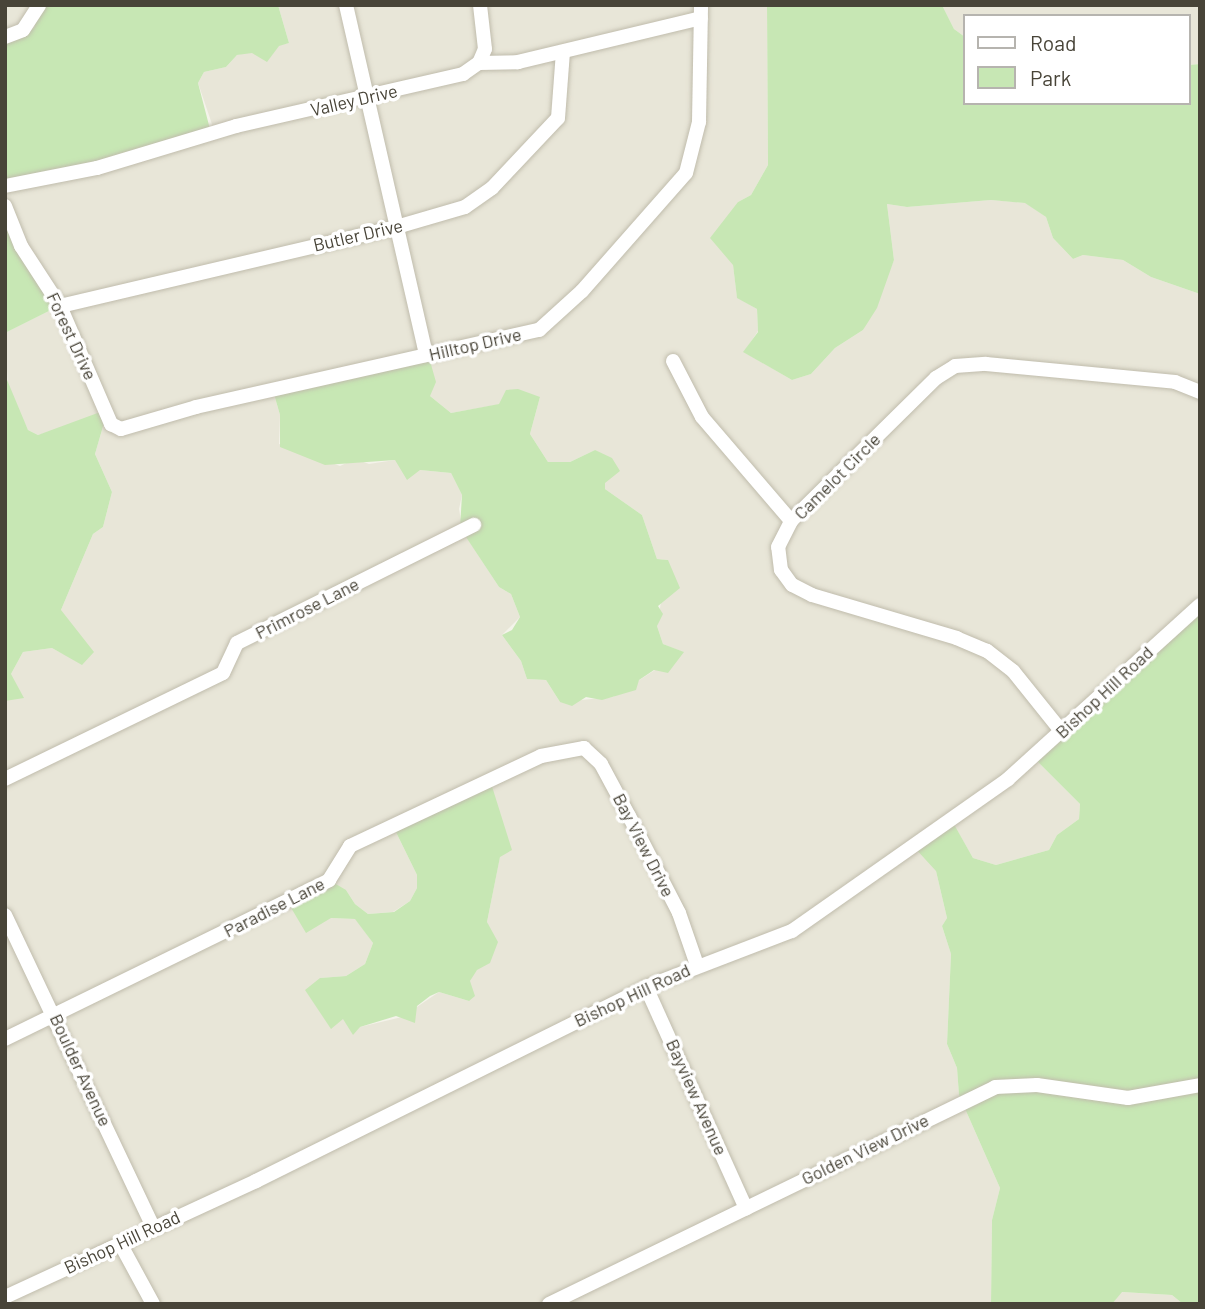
<!DOCTYPE html>
<html>
<head>
<meta charset="utf-8">
<style>
	body { margin:0 }
	#map { position:relative; width:1205px; height:1309px; overflow:hidden; background:#f4f3ea; font-family:Barlow,sans-serif }
	div>[style] { position:absolute }
	[style*='--x'] { left:calc(var(--x)*1px); top:calc(var(--y)*1px); width:calc(var(--w)*1px); rotate:calc(var(--a)*1deg) }
	.residential>* { inset:0; background:#e8e6d8 }
	.green>* { inset:0; background:#c7e7b4 }
	.roads { filter:drop-shadow(0 0 2px #c0bcac) drop-shadow(0 0 2px #c0bcac) }
	.minor>* { height:14px; margin:-7px; padding:0 7px; transform-origin:7px; border-radius:7px; background:#fff }
	span { translate:-50% -50%; white-space:nowrap; text-align:center; line-height:1.15; -webkit-text-stroke:7px #fff; paint-order:stroke }
	.street-label { font-size:18px; color:#484438 }
	.frame { position:absolute; inset:0; border:7px solid #484438; pointer-events:none }
	.legend { position:absolute; left:963px; top:14px; width:228px; height:91px; box-sizing:border-box; background:#fff; border:2px solid #b6b4af; margin:0; padding:9px 12px; list-style:none; font-size:21px; color:#484438 }
	.legend li { display:flex; align-items:center; gap:14px; height:35px }
	.legend b { width:35px; border:2px solid #b6b4af }
</style>
</head>
<body>
<div id="map">
	<div class="residential">
		<i style="clip-path:polygon(5px 5px,41px 5px,34px 28px,5px 41px)"></i>
		<i style="clip-path:polygon(evenodd,278px 5px,767px 5px,768px 165px,751px 195px,738px 202px,733px 265px,737px 297px,757px 309px,758px 331px,744px 352px,792px 380px,811px 374px,835px 348px,863px 330px,894px 260px,887px 204px,907px 207px,991px 200px,1026px 203px,1046px 217px,1053px 238px,1073px 259px,1083px 255px,1123px 260px,1151px 277px,1200px 294px,1200px 604px,1033px 757px,1080px 804px,1079px 819px,1057px 835px,1049px 850px,996px 865px,973px 858px,951px 820px,936px 871px,947px 918px,942px 926px,951px 954px,947px 1044px,957px 1068px,959px 1095px,1000px 1188px,992px 1220px,991px 1304px,5px 1304px,5px 701px,11px 698px,11px 674px,23px 652px,52px 648px,63px 654px,61px 610px,93px 534px,103px 527px,112px 492px,95px 454px,106px 416px,38px 435px,28px 430px,8px 389px,5px 333px,55px 308px,5px 207px,5px 185px,214px 130px,198px 83px,204px 72px,226px 67px,237px 55px,289px 43px,278px 5px,430px 388px,430px 396px,451px 413px,540px 397px,530px 434px,548px 462px,570px 462px,595px 450px,605px 489px,642px 515px,657px 559px,668px 560px,657px 626px,663px 644px,683px 652px,613px 697px,560px 702px,546px 680px,527px 679px,521px 661px,502px 635px,520px 617px,511px 594px,499px 587px,463px 532px,459px 509px,462px 495px,451px 473px,420px 470px,395px 460px,369px 464px,355px 459px,340px 466px,279px 444px,280px 415px,274px 394px,430px 388px,278px 5px,393px 826px,500px 856px,487px 922px,490px 934px,470px 981px,469px 1001px,439px 992px,402px 1017px,360px 1027px,343px 1018px,320px 978px,346px 976px,365px 964px,373px 943px,356px 919px,331px 918px,346px 890px,355px 904px,368px 914px,393px 912px,410px 901px,417px 888px,417px 875px,393px 826px)"></i>
		<i style="clip-path:polygon(942px 5px,1200px 5px,1200px 64px,1189px 65px,1189px 16px,965px 16px,965px 37px,954px 29px)"></i>
		<i style="clip-path:polygon(1121px 1292px,1172px 1295px,1183px 1304px,1112px 1304px)"></i>
	</div>
	<div class="green">
		<i style="clip-path:polygon(41px 5px,278px 5px,289px 43px,279px 46px,267px 62px,252px 53px,237px 55px,226px 67px,204px 72px,198px 83px,211px 133px,5px 185px,5px 41px,34px 28px)"></i>
		<i style="clip-path:polygon(767px 5px,942px 5px,954px 29px,965px 37px,965px 103px,1189px 103px,1189px 65px,1200px 64px,1200px 294px,1151px 277px,1123px 260px,1083px 255px,1073px 259px,1053px 238px,1046px 217px,1025px 203px,991px 200px,907px 207px,887px 204px,894px 260px,877px 308px,863px 330px,835px 348px,811px 374px,792px 380px,743px 352px,758px 332px,757px 309px,737px 298px,733px 265px,710px 238px,738px 202px,751px 195px,768px 165px)"></i>
		<i style="clip-path:polygon(5px 207px,55px 308px,5px 333px)"></i>
		<i style="clip-path:polygon(428px 354px,436px 382px,430px 396px,451px 413px,499px 404px,506px 390px,518px 389px,540px 397px,530px 434px,548px 462px,570px 462px,595px 450px,612px 458px,620px 471px,605px 483px,605px 489px,642px 515px,657px 559px,668px 560px,680px 588px,658px 606px,663px 614px,657px 626px,663px 644px,684px 652px,668px 673px,654px 670px,639px 680px,636px 690px,602px 700px,586px 697px,572px 706px,560px 702px,546px 680px,527px 679px,521px 661px,502px 635px,512px 630px,520px 617px,511px 594px,499px 587px,460px 528px,462px 495px,451px 473px,420px 470px,407px 480px,395px 460px,325px 465px,280px 447px,280px 415px,274px 394px)"></i>
		<i style="clip-path:polygon(5px 375px,28px 430px,38px 435px,103px 411px,106px 416px,95px 454px,112px 492px,103px 527px,93px 534px,61px 610px,94px 652px,82px 665px,52px 648px,23px 652px,11px 674px,24px 698px,5px 701px)"></i>
		<i style="clip-path:polygon(1200px 604px,1200px 1304px,1183px 1304px,1172px 1295px,1122px 1292px,1112px 1304px,991px 1304px,992px 1220px,1000px 1188px,959px 1095px,957px 1068px,947px 1044px,951px 954px,942px 926px,947px 918px,936px 871px,914px 847px,951px 819px,973px 858px,996px 865px,1049px 850px,1057px 835px,1079px 819px,1080px 804px,1032px 756px)"></i>
		<i style="clip-path:polygon(490px 780px,512px 850px,500px 857px,487px 922px,498px 942px,490px 963px,477px 970px,470px 981px,475px 996px,469px 1001px,439px 992px,430px 996px,417px 1006px,415px 1023px,396px 1016px,360px 1027px,353px 1035px,343px 1019px,331px 1029px,305px 990px,320px 978px,346px 976px,365px 964px,373px 943px,355px 919px,331px 918px,306px 933px,287px 901px,329px 880px,346px 890px,355px 904px,368px 914px,394px 912px,410px 901px,417px 888px,417px 875px,393px 826px)"></i>
	</div>
	<div class="roads">
		<div class="minor">
			<i style="--x:346;--y:5;--w:359;--a:77.1"></i>
			<i style="--x:5;--y:37;--w:19;--a:-21"></i>
			<i style="--x:23;--y:30;--w:30;--a:-57"></i>
			<i style="--x:479;--y:63;--w:15;--a:-67"></i>
			<i style="--x:485;--y:49;--w:44;--a:-96.5"></i>
			<i style="--x:5;--y:186;--w:94;--a:-11.1"></i>
			<i style="--x:97;--y:168;--w:145;--a:-16.8"></i>
			<i style="--x:236;--y:126;--w:233;--a:-12.9"></i>
			<i style="--x:463;--y:74;--w:19;--a:-35"></i>
			<i style="--x:479;--y:63;--w:39;--a:-1"></i>
			<i style="--x:518;--y:62;--w:188;--a:-13.5"></i>
			<i style="--x:5;--y:206;--w:43;--a:68.2"></i>
			<i style="--x:21;--y:246;--w:72;--a:57"></i>
			<i style="--x:60;--y:306;--w:129;--a:66.6"></i>
			<i style="--x:111;--y:424;--w:11;--a:27"></i>
			<i style="--x:121;--y:429;--w:78;--a:-16.3"></i>
			<i style="--x:196;--y:407;--w:352;--a:-12.7"></i>
			<i style="--x:539;--y:330;--w:58;--a:-42.2"></i>
			<i style="--x:582;--y:291;--w:157;--a:-48.6"></i>
			<i style="--x:686;--y:173;--w:53;--a:-75.7"></i>
			<i style="--x:699;--y:122;--w:117;--a:-89"></i>
			<i style="--x:60;--y:306;--w:342;--a:-13.2"></i>
			<i style="--x:393;--y:228;--w:75;--a:-16.3"></i>
			<i style="--x:465;--y:207;--w:33;--a:-35"></i>
			<i style="--x:492;--y:188;--w:96;--a:-46.7"></i>
			<i style="--x:558;--y:118;--w:66;--a:-85.7"></i>
			<i style="--x:673;--y:361;--w:63;--a:62.6"></i>
			<i style="--x:702;--y:417;--w:137;--a:49.4"></i>
			<i style="--x:1062;--y:732;--w:78;--a:-128.8"></i>
			<i style="--x:1013;--y:671;--w:33;--a:-142"></i>
			<i style="--x:987;--y:651;--w:33;--a:-157"></i>
			<i style="--x:957;--y:638;--w:151;--a:-163.5"></i>
			<i style="--x:812;--y:595;--w:22;--a:-153"></i>
			<i style="--x:792;--y:585;--w:19;--a:-126"></i>
			<i style="--x:781;--y:570;--w:23;--a:-97"></i>
			<i style="--x:778;--y:547;--w:29;--a:-63"></i>
			<i style="--x:791;--y:521;--w:204;--a:-44.6"></i>
			<i style="--x:936;--y:378;--w:22;--a:-32"></i>
			<i style="--x:955;--y:366;--w:31;--a:-4"></i>
			<i style="--x:986;--y:364;--w:190;--a:5.4"></i>
			<i style="--x:1175;--y:382;--w:27;--a:22"></i>
			<i style="--x:5;--y:779;--w:242;--a:-25.9"></i>
			<i style="--x:223;--y:673;--w:33;--a:-65"></i>
			<i style="--x:237;--y:643;--w:265;--a:-26.5"></i>
			<i style="--x:5;--y:915;--w:345;--a:64.6"></i>
			<i style="--x:646;--y:987;--w:243;--a:65.7"></i>
			<i style="--x:5;--y:1039;--w:361;--a:-26.1"></i>
			<i style="--x:329;--y:880;--w:40;--a:-58"></i>
			<i style="--x:350;--y:846;--w:211;--a:-25.2"></i>
			<i style="--x:541;--y:756;--w:44;--a:-10.5"></i>
			<i style="--x:584;--y:748;--w:23;--a:43"></i>
			<i style="--x:601;--y:764;--w:59;--a:61.7"></i>
			<i style="--x:629;--y:816;--w:109;--a:62.7"></i>
			<i style="--x:679;--y:913;--w:55;--a:70.9"></i>
			<i style="--x:121;--y:1245;--w:67;--a:61.5"></i>
			<i style="--x:5;--y:1297;--w:277;--a:-24.8"></i>
			<i style="--x:256;--y:1181;--w:436;--a:-26.4"></i>
			<i style="--x:646;--y:987;--w:156;--a:-21"></i>
			<i style="--x:792;--y:931;--w:264;--a:-35.1"></i>
			<i style="--x:1008;--y:779;--w:259;--a:-42.2"></i>
			<i style="--x:549;--y:1304;--w:496;--a:-25.9"></i>
			<i style="--x:995;--y:1087;--w:42;--a:-2.7"></i>
			<i style="--x:1037;--y:1085;--w:92;--a:8.1"></i>
			<i style="--x:1128;--y:1098;--w:73;--a:-10.2"></i>
		</div>
	</div>
	<div class="street-label">
		<span style="left:354px;top:100px;rotate:-13deg">Valley Drive</span>
		<span style="left:358px;top:235px;rotate:-13deg">Butler Drive</span>
		<span style="left:72px;top:336px;rotate:65deg">Forest Drive</span>
		<span style="left:475px;top:344px;rotate:-13deg">Hilltop Drive</span>
		<span style="left:837px;top:476px;rotate:-45deg">Camelot Circle</span>
		<span style="left:307px;top:608px;rotate:-27deg">Primrose Lane</span>
		<span style="left:1104px;top:692px;rotate:-43deg">Bishop Hill Road</span>
		<span style="left:644px;top:845px;rotate:63deg">Bay View Drive</span>
		<span style="left:274px;top:907px;rotate:-27deg">Paradise Lane</span>
		<span style="left:632px;top:995px;rotate:-25deg">Bishop Hill Road</span>
		<span style="left:81px;top:1070px;rotate:65deg">Boulder Avenue</span>
		<span style="left:697px;top:1097px;rotate:66deg">Bayview Avenue</span>
		<span style="left:865px;top:1149px;rotate:-26deg">Golden View Drive</span>
		<span style="left:122px;top:1242px;rotate:-25deg">Bishop Hill Road</span>
	</div>
	<div class="frame"></div>
	<ul class="legend">
	<li><b style="height:9px;background:#fff"></b>Road</li>
	<li><b style="height:19px;background:#c7e7b4"></b>Park</li>
	</ul>
</div>
</body>
</html>
